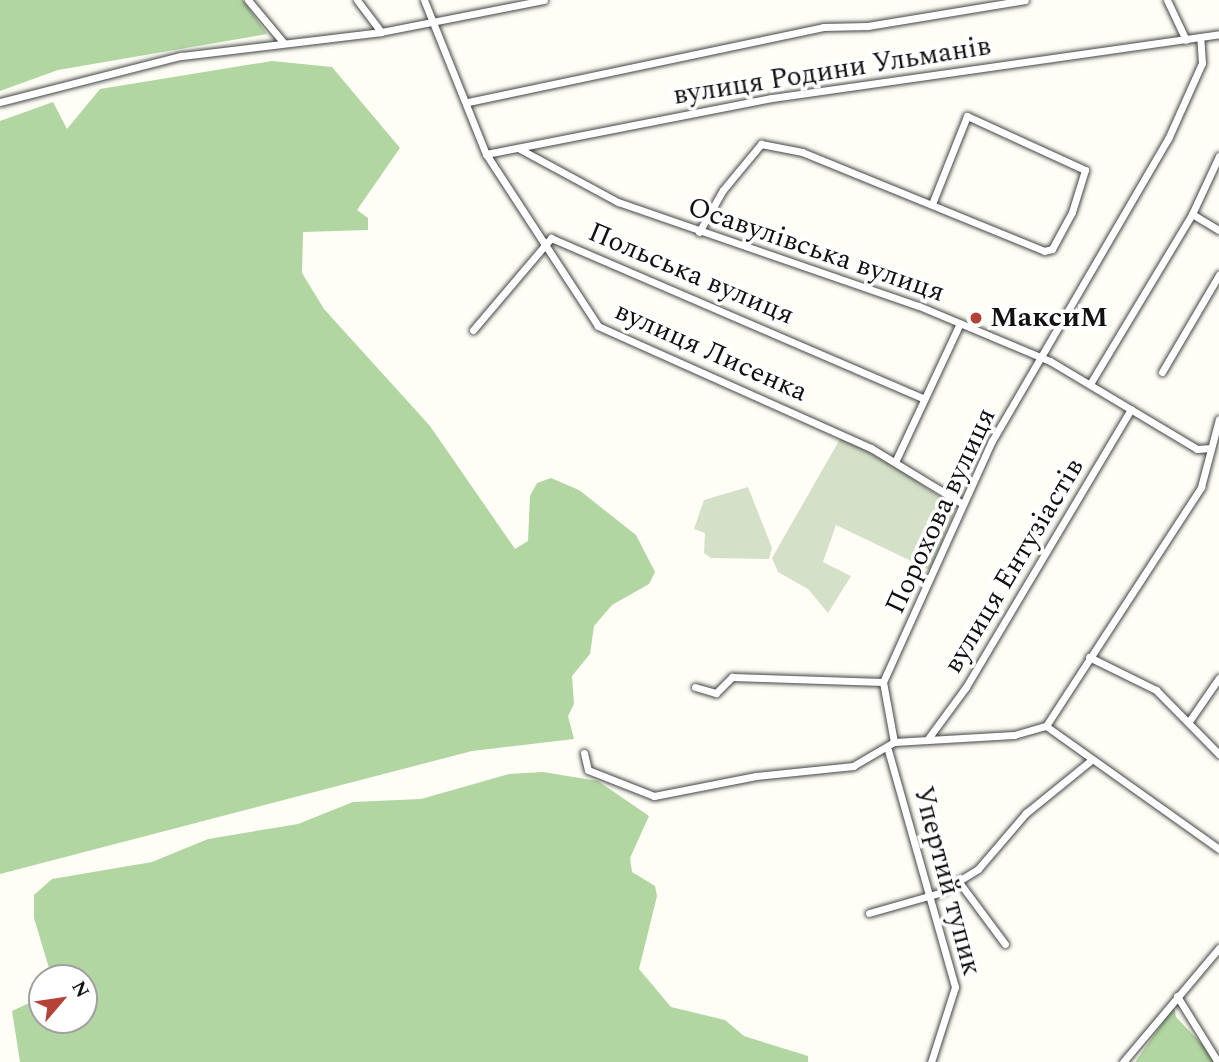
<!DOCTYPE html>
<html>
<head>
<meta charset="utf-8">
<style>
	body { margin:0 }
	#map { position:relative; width:1219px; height:1062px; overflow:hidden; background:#fefef6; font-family:Spectral,serif }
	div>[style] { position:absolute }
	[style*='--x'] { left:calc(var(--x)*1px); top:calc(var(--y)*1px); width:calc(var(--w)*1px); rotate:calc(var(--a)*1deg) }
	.forest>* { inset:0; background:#b2d6a2 }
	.cemetery>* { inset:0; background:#d4e0c7 }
	.roads { filter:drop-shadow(0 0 2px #444) drop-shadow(0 0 2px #444) }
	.minor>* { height:7px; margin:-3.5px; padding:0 3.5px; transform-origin:3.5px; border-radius:3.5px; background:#fff }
	.dots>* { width:19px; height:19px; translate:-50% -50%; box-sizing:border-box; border:4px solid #fff; border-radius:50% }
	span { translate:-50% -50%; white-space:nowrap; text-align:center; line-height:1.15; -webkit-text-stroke:7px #fff; paint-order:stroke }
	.street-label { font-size:28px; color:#111 }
	.poi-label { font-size:28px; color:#111; font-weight:700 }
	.left { translate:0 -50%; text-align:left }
	.north { position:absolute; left:28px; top:964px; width:70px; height:70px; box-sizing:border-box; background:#fff; border:2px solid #a0a0a0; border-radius:50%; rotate:61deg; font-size:19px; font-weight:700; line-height:28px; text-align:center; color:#111 }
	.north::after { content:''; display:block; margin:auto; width:24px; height:32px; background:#b44236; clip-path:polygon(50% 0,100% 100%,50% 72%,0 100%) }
</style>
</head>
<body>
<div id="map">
	<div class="forest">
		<i style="clip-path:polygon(0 0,243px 0,267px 34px,58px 70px,0 91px)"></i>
		<i style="clip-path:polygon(272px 61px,332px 67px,400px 148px,357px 210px,368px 218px,368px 230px,303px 232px,302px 273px,324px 309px,430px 426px,515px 549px,528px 541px,530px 496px,537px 483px,551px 478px,579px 490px,636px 535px,655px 572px,649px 584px,612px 605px,594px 626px,590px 654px,572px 676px,574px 704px,568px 716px,574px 739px,472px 751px,0 874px,0 121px,53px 102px,67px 129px,100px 89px)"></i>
		<i style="clip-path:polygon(543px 772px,598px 781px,649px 816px,630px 858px,632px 872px,655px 886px,657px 896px,639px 969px,671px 1007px,725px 1020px,744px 1036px,808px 1056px,808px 1062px,20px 1062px,12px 1011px,42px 997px,42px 1020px,84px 1020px,84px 978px,52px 978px,34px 918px,34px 895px,52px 879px,152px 862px,208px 839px,298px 824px,353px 802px,421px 799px,509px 774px)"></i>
		<i style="clip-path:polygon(1174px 1007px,1176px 1017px,1219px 1062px,1135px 1062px)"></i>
	</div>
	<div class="cemetery">
		<i style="clip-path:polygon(840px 439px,869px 449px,956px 508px,930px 570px,836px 525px,823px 562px,851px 576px,828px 613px,808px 589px,778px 572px,772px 558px)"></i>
		<i style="clip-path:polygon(748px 487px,772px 548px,769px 559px,711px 558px,704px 553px,705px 533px,694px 529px,704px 500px)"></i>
	</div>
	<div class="roads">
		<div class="minor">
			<i style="--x:248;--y:0;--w:55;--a:50.2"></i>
			<i style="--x:357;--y:0;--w:40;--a:53"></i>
			<i style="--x:424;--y:0;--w:166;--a:68.1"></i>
			<i style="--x:486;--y:154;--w:205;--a:56.9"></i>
			<i style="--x:598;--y:326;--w:299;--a:24.1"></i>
			<i style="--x:871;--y:448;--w:105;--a:31.4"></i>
			<i style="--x:1167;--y:0;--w:44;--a:64.6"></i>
			<i style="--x:0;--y:102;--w:187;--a:-14.3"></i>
			<i style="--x:181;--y:56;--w:201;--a:-6.8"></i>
			<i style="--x:381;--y:32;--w:166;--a:-11.1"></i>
			<i style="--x:468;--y:102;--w:363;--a:-11.9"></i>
			<i style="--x:823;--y:27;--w:45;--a:-1.3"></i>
			<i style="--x:868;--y:26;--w:159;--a:-9.4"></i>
			<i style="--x:518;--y:148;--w:114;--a:28.4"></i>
			<i style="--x:618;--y:202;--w:318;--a:19.1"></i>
			<i style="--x:919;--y:306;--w:142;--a:22.8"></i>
			<i style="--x:1050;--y:361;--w:171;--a:30.9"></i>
			<i style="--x:1197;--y:449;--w:14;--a:-4"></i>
			<i style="--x:486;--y:154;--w:291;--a:-11.1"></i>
			<i style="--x:772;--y:98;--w:452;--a:-8.1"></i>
			<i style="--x:1192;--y:214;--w:31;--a:31"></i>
			<i style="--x:699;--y:232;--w:48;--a:-60.3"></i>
			<i style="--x:723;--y:190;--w:60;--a:-50.4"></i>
			<i style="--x:761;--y:144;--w:42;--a:11"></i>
			<i style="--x:802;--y:152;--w:261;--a:22.2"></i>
			<i style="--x:1044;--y:251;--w:8;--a:-14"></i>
			<i style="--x:1052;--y:249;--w:42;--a:-61.6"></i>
			<i style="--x:1072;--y:212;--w:44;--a:-72.8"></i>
			<i style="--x:1085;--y:170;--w:130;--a:-155.4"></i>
			<i style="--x:967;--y:116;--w:95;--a:111.7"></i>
			<i style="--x:473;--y:330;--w:121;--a:-49.7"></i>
			<i style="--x:551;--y:238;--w:406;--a:23.3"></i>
			<i style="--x:1162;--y:372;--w:113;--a:-59.6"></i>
			<i style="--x:1090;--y:384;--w:198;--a:-59"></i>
			<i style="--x:1192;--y:214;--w:64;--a:-65"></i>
			<i style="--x:895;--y:462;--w:153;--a:-64.9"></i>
			<i style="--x:1089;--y:657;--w:75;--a:26.2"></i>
			<i style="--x:1156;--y:690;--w:90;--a:45.5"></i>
			<i style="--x:883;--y:682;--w:61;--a:79.6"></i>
			<i style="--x:695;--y:687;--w:22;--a:16"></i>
			<i style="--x:716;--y:693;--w:23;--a:-45"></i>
			<i style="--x:732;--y:677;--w:151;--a:1.9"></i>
			<i style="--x:883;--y:682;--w:265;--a:-65.7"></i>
			<i style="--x:992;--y:441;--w:350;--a:-59.8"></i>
			<i style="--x:1168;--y:139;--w:83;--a:-65.9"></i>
			<i style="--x:1202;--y:63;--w:26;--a:-94"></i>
			<i style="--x:1190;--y:720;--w:51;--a:-55.4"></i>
			<i style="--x:1046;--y:726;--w:212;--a:35.4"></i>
			<i style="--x:927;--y:740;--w:66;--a:-53.7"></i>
			<i style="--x:966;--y:687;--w:323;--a:-59.3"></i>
			<i style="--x:888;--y:750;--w:246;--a:74.2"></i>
			<i style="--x:955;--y:987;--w:79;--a:107.7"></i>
			<i style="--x:584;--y:753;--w:17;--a:77"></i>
			<i style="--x:588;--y:770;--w:71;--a:21.5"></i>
			<i style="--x:654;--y:796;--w:104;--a:-11.1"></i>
			<i style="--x:756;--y:776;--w:98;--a:-5.9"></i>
			<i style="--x:853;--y:766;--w:48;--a:-30.3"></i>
			<i style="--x:894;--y:742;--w:120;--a:-3.3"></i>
			<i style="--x:1014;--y:735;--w:33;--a:-16"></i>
			<i style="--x:1046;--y:726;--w:285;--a:-57"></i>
			<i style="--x:1201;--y:487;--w:70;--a:-75.2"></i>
			<i style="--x:959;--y:882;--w:77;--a:53.4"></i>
			<i style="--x:869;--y:913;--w:73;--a:-15.9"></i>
			<i style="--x:939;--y:893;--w:46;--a:-31.6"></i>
			<i style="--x:978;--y:869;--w:74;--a:-49.4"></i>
			<i style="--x:1026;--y:813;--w:81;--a:-39"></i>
			<i style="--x:1177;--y:996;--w:78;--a:58.2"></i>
			<i style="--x:1123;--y:1062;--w:149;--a:-49.9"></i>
		</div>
	</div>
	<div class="dots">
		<i style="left:976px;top:318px;background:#b44236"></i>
	</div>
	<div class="street-label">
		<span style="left:832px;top:71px;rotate:-9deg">вулиця Родини Ульманів</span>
		<span style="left:816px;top:250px;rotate:19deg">Осавулівська вулиця</span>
		<span style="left:691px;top:274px;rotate:23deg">Польська вулиця</span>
		<span style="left:711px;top:352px;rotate:24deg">вулиця Лисенка</span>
		<span style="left:941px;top:511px;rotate:-65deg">Порохова вулиця</span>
		<span style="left:1014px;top:566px;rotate:-59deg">вулиця Ентузіастів</span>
		<span style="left:947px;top:881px;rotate:75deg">Упертий тупик</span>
	</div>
	<div class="poi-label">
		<span class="left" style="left:990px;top:318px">МаксиМ</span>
	</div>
	<div class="north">N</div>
</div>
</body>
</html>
